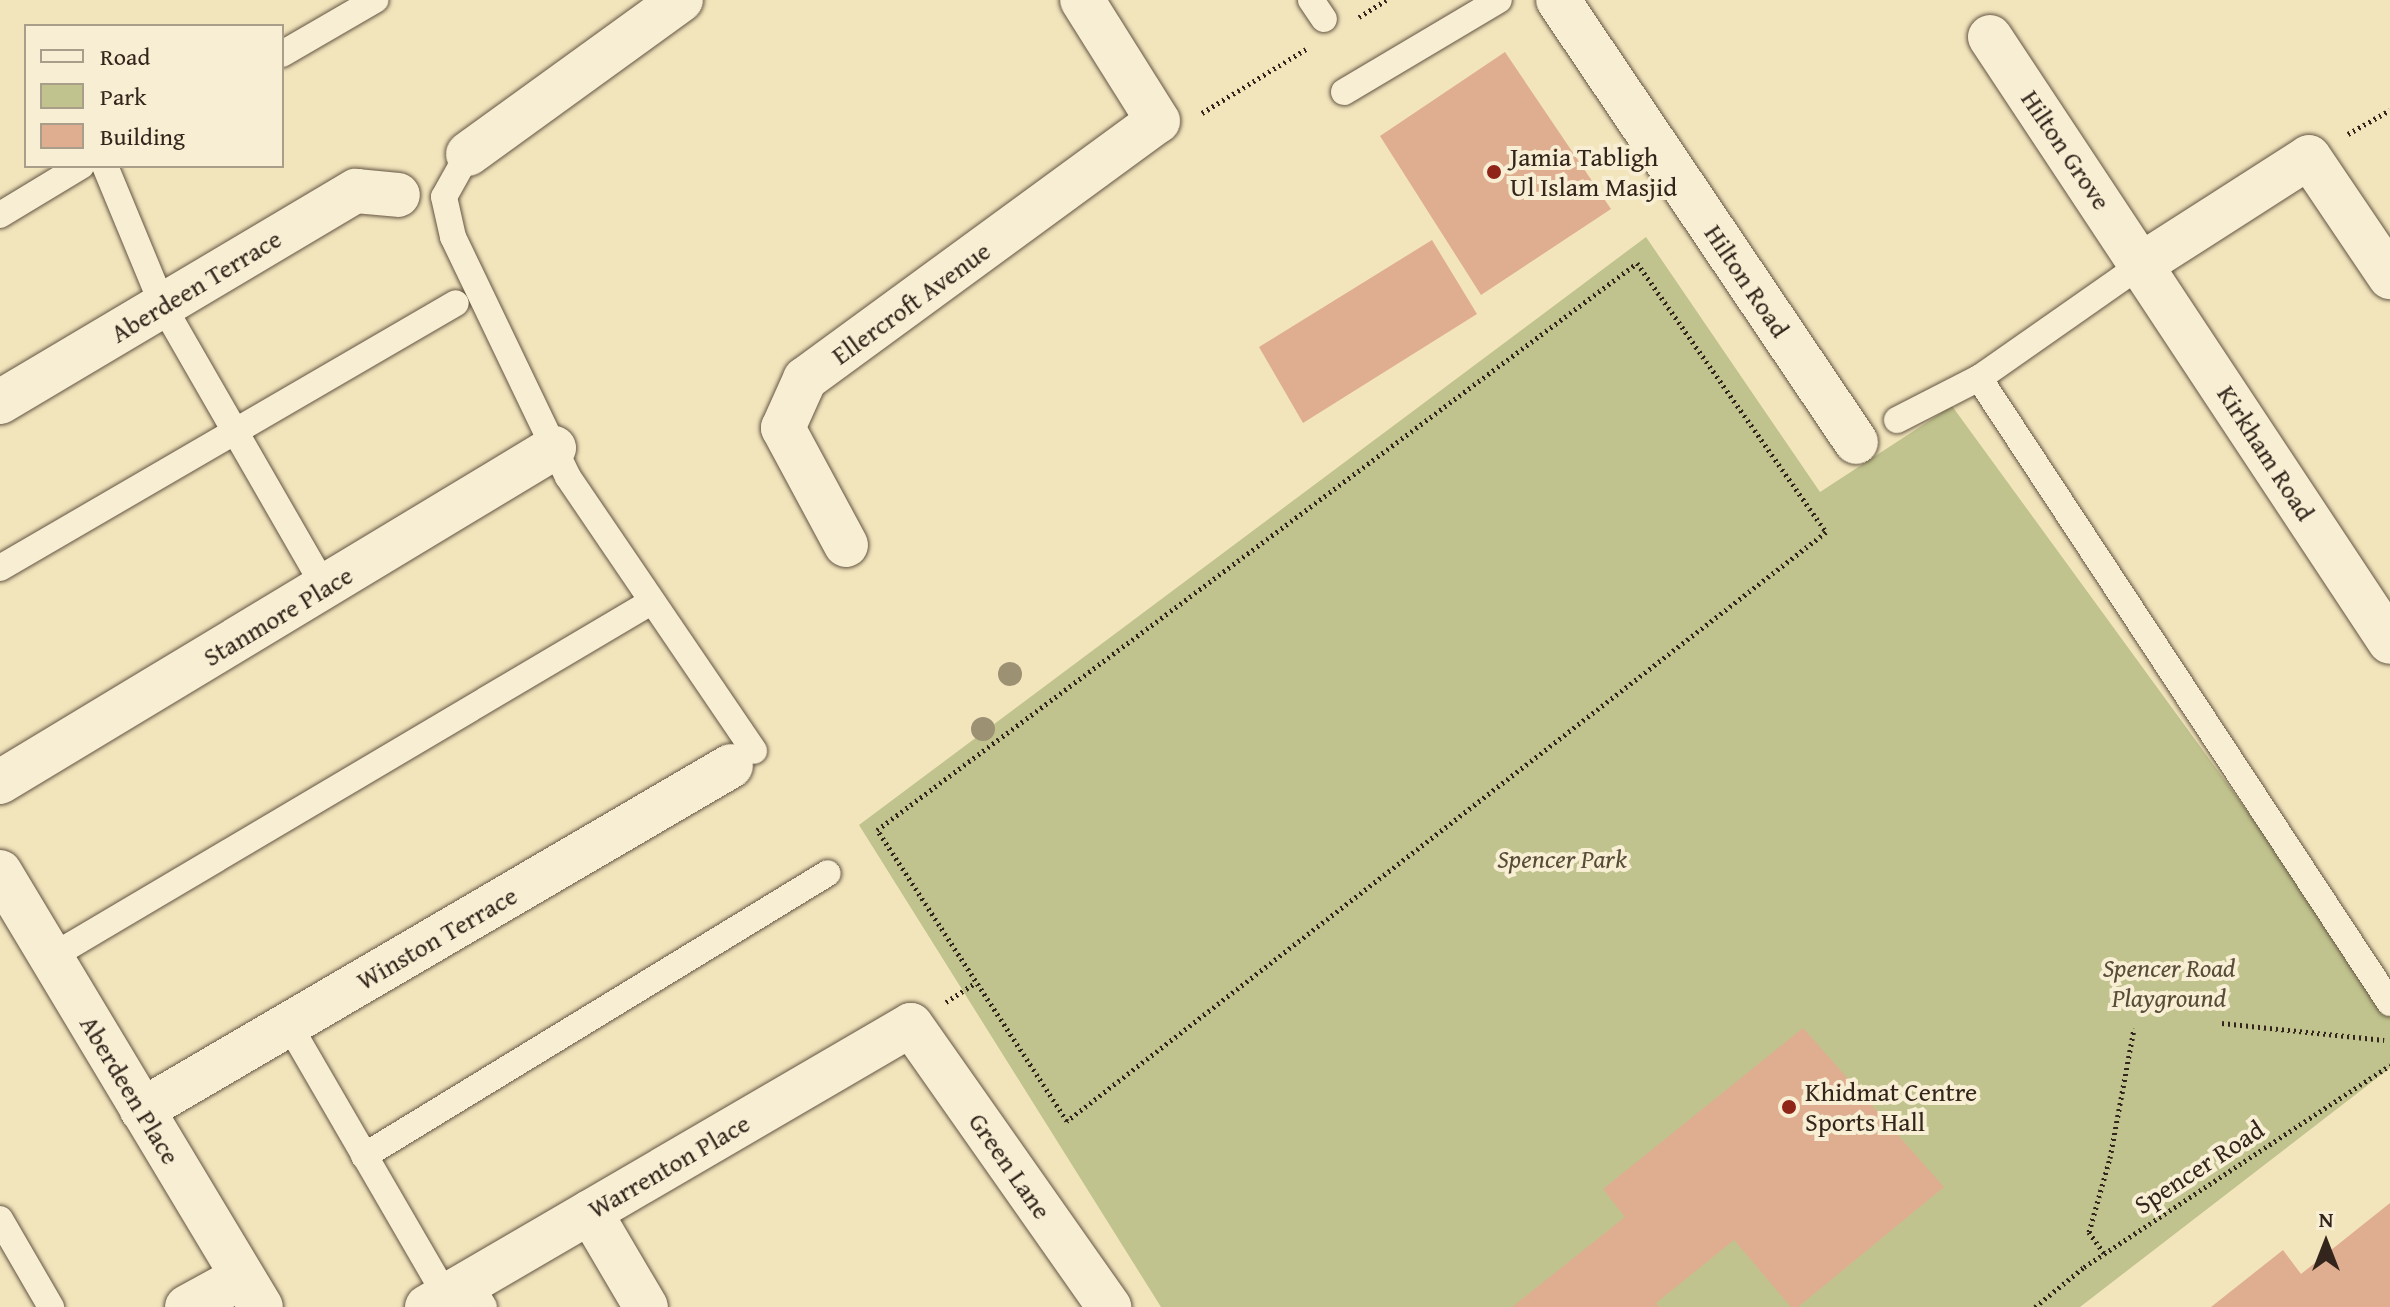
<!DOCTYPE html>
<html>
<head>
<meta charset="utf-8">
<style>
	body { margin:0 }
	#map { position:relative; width:2390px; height:1307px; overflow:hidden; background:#f2e5bc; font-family:"Gentium Book Plus",serif }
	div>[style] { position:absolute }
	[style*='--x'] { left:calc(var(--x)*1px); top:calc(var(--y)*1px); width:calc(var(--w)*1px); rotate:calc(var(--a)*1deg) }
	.green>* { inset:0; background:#c0c38d }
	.building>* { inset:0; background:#dfae90 }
	.path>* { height:5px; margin-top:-2.5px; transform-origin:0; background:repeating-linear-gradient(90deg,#33251b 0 2px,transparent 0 6px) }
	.roads { filter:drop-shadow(0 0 2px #635543) drop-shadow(0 0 2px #635543) }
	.service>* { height:26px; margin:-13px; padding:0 13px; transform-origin:13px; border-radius:13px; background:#f7eed3 }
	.minor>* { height:44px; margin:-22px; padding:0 22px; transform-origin:22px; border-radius:22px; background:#f7eed3 }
	.trees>* { width:24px; height:24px; margin:-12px; border-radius:50%; background:#9c9173 }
	.dots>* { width:22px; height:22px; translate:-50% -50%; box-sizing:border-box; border:4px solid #f7eed3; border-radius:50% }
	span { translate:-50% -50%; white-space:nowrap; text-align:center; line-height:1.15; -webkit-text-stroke:8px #f7eed3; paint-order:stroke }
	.street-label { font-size:26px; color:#33251b }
	.poi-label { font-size:26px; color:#33251b }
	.left { translate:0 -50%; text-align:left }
	.park-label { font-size:26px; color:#564c38; font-style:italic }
	.legend { position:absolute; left:24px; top:24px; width:260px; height:144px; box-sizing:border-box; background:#f7eed3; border:2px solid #a99e89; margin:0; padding:10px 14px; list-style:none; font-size:24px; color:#33251b }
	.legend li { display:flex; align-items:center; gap:16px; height:40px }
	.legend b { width:40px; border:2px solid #a99e89 }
	.north { position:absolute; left:2286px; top:1203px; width:80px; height:80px; -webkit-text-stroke:6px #f7eed3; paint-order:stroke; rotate:0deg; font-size:22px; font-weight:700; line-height:32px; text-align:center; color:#33251b }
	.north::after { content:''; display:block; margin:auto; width:28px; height:36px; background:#33251b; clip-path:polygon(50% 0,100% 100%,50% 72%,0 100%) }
</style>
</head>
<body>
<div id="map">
	<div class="green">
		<i style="clip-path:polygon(1646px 237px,1820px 492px,1952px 406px,2390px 1007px,2390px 1068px,2080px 1307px,1161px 1307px,859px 825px)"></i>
	</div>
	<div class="building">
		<i style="clip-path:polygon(1505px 52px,1611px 209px,1481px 295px,1380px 136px)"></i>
		<i style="clip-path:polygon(1432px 240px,1477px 314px,1303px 423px,1259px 347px)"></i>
		<i style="clip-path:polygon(1803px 1028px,1944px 1187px,1798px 1307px,1791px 1307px,1734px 1240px,1656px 1303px,1659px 1307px,1512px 1307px,1625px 1217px,1603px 1189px)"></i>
		<i style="clip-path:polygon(2390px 1203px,2390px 1307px,2211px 1307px,2283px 1250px,2301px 1274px)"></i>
	</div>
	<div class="path">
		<i style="--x:1359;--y:17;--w:32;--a:-32"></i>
		<i style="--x:1202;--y:113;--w:122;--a:-31.6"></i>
		<i style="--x:2348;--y:134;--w:48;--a:-29.7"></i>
		<i style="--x:1637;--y:263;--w:329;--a:54.9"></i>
		<i style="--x:1826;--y:532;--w:961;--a:142.19"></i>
		<i style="--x:1067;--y:1121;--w:348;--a:-123.1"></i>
		<i style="--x:877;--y:830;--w:948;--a:-36.72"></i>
		<i style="--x:946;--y:1002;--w:35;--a:-33"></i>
		<i style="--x:2222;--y:1023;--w:163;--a:6"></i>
		<i style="--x:2104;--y:1253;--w:26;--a:-126"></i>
		<i style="--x:2089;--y:1232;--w:77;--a:-74.2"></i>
		<i style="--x:2110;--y:1158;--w:132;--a:-79.5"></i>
		<i style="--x:2035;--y:1307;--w:63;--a:-39.2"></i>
		<i style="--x:2084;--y:1267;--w:367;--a:-33.4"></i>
	</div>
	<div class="roads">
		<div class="service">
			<i style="--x:1311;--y:0;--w:23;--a:56"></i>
			<i style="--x:282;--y:54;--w:108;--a:-30.1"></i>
			<i style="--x:1344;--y:92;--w:180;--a:-30.7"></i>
			<i style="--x:468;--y:154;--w:49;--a:119.2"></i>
			<i style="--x:444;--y:197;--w:41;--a:77.3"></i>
			<i style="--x:453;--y:237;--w:266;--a:64.4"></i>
			<i style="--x:568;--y:477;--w:331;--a:55.8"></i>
			<i style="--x:105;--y:166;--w:152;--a:67.5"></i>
			<i style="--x:163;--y:306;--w:325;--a:60.1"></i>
			<i style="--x:0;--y:215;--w:95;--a:-31.2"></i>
			<i style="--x:2142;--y:264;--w:199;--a:145"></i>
			<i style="--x:1979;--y:378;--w:748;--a:56.67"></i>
			<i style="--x:1897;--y:420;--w:92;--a:-27.1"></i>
			<i style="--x:0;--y:568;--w:527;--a:-30.16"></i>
			<i style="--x:51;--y:957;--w:697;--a:-30.61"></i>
			<i style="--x:289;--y:1025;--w:313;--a:59.9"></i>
			<i style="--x:364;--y:1156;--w:543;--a:-31.38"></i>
			<i style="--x:0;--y:1219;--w:102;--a:59.9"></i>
			<i style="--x:469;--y:1282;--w:29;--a:59"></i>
		</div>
		<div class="minor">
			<i style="--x:1558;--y:0;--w:533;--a:56.01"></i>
			<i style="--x:1990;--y:37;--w:725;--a:56.53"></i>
			<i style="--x:468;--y:154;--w:263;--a:-35.9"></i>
			<i style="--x:2142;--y:264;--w:198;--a:-32.6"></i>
			<i style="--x:2309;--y:157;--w:145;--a:56"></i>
			<i style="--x:0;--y:402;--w:414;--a:-30.7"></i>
			<i style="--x:356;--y:191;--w:42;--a:5.4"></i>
			<i style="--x:846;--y:545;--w:133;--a:-118.3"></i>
			<i style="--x:783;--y:428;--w:54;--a:-65.8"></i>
			<i style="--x:805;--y:379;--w:437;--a:-36.2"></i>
			<i style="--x:1158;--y:121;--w:143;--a:-122.1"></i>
			<i style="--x:0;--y:782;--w:647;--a:-31.09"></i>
			<i style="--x:0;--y:872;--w:507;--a:59.04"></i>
			<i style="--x:142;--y:1110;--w:682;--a:-30.29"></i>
			<i style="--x:590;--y:1212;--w:110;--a:59.5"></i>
			<i style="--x:187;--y:1307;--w:63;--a:-28.6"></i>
			<i style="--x:427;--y:1307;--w:560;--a:-30.23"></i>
			<i style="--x:911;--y:1025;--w:345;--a:54.9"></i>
		</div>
	</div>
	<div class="trees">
		<i style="left:1010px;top:674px"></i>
		<i style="left:983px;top:729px"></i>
	</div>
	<div class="dots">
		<i style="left:1494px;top:172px;background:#8f2418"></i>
		<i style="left:1789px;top:1107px;background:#8f2418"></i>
	</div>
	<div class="street-label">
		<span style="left:2066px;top:150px;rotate:56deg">Hilton Grove</span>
		<span style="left:1747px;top:281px;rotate:56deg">Hilton Road</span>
		<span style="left:196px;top:286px;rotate:-31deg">Aberdeen Terrace</span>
		<span style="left:911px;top:303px;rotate:-36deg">Ellercroft Avenue</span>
		<span style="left:2266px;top:453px;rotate:57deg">Kirkham Road</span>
		<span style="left:278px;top:616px;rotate:-31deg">Stanmore Place</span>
		<span style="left:437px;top:938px;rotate:-30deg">Winston Terrace</span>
		<span style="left:130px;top:1090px;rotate:59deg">Aberdeen Place</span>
		<span style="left:669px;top:1166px;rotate:-30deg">Warrenton Place</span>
		<span style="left:1010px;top:1166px;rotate:55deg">Green Lane</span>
		<span style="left:2199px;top:1167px;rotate:-33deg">Spencer Road</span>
	</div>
	<div class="poi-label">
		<span class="left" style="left:1510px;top:172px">Jamia Tabligh<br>Ul Islam Masjid</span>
		<span class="left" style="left:1805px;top:1107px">Khidmat Centre<br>Sports Hall</span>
	</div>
	<div class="park-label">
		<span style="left:1562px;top:859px">Spencer Park</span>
		<span style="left:2169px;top:983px">Spencer Road<br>Playground</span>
	</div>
	<ul class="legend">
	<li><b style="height:10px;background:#f7eed3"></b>Road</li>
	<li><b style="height:22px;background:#c0c38d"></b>Park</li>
	<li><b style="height:22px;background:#dfae90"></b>Building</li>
	</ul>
	<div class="north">N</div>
</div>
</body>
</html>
